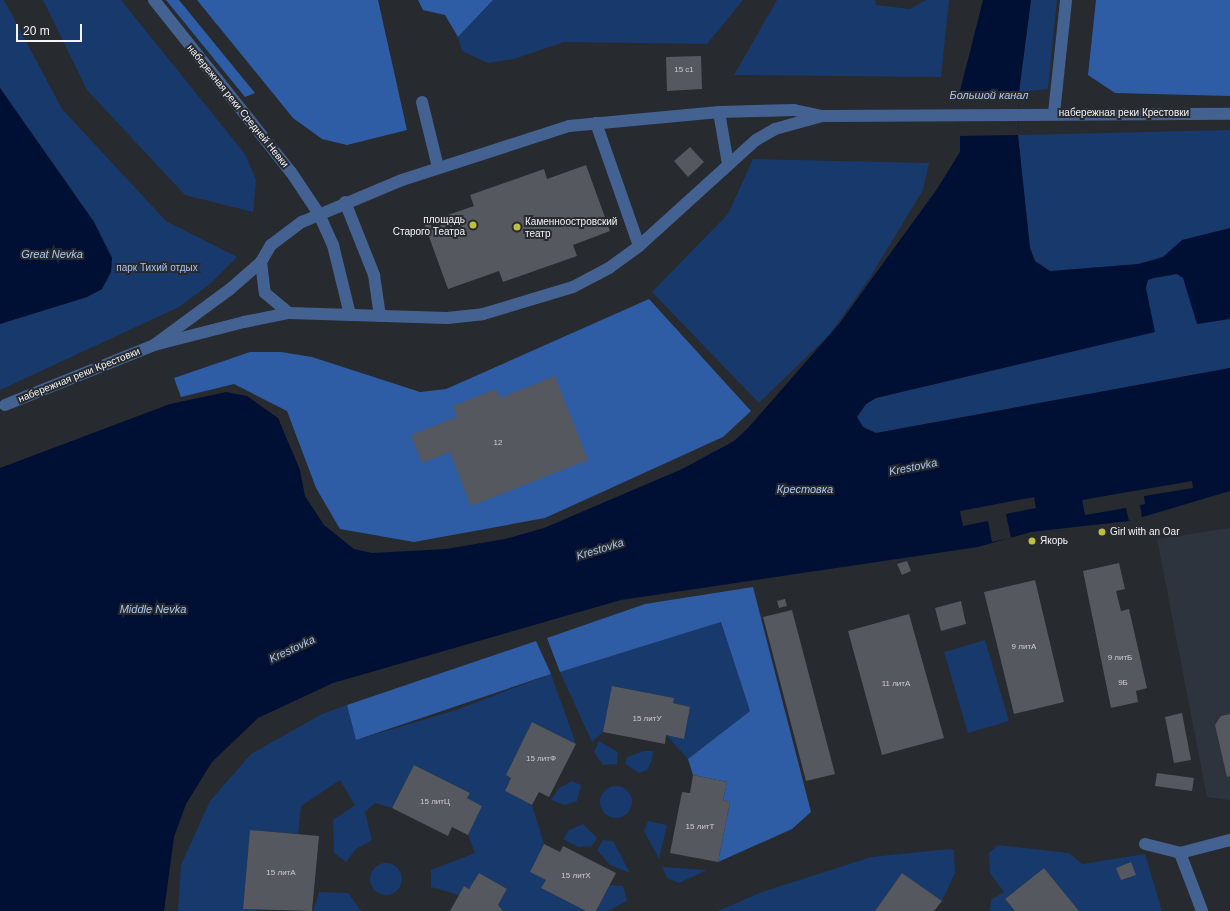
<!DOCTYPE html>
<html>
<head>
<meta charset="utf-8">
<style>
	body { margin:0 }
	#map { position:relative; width:1230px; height:911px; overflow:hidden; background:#272a2f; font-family:Helvetica,sans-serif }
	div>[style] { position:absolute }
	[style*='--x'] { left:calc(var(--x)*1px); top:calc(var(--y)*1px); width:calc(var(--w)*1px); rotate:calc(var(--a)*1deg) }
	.built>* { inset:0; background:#2e343e }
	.green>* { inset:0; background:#18396c }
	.round { border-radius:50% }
	.forest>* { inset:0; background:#2e5ca5 }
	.water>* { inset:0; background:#001035 }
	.pier>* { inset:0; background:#272a2f }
	.building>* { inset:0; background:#55585e }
	.minor>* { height:12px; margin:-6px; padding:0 6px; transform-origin:6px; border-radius:6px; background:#446291 }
	.dots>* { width:11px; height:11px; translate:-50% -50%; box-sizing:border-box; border:2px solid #272a2f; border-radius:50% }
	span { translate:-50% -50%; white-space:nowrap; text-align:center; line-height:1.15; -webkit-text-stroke:4px #272a2f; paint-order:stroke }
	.number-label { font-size:8px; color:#cbcdd2 }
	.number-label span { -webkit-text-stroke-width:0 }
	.street-label { font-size:10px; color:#f2f4f8 }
	.poi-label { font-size:10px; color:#f2f4f8 }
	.right { translate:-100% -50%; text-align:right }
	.left { translate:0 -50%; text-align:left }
	.park-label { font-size:10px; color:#aac4ec }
	.water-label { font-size:11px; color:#acc6ee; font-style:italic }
	.scale { position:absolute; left:16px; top:24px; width:66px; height:18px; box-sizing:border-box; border:2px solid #f2f4f8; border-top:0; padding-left:5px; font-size:12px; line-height:14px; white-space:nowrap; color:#f2f4f8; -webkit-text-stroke:3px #272a2f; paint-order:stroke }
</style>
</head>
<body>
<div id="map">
	<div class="built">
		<i style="clip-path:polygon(1230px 528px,1230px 800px,1207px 797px,1157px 539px)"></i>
	</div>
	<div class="green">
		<i style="clip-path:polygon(0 0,4px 0,62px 109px,166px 221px,237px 257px,210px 284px,179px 307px,0 390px,0 324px,87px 297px,102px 289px,111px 272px,112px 258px,94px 222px,0 88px)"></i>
		<i style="clip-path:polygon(43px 0,121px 0,245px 154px,256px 180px,253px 212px,185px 195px,87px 90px)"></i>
		<i style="clip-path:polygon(493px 0,743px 0,707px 44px,564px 42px,514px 59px,488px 63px,462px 51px,458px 37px)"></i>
		<i style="clip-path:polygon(777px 0,875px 0,876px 5px,910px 9px,926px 0,949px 0,941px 77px,734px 75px)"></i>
		<i style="clip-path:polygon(1031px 0,1057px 0,1048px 89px,1019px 92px)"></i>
		<i style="clip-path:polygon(1230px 130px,1230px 368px,876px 433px,863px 427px,857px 417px,866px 404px,876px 398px,1032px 361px,1035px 261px,1030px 248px,1018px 135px)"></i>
		<i style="clip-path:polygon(753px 159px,929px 163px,923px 190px,869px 279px,830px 334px,759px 403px,652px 292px,728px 214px)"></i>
		<i style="clip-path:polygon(721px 622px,750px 711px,688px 759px,666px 735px,684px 739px,690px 707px,673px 703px,673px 698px,613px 686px,603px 732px,592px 742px,560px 672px)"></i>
		<i style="clip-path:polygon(985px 640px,1009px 721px,968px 733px,944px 652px)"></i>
		<i style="clip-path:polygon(551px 674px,576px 744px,532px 722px,506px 775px,511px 778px,505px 791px,532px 805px,544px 844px,530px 872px,546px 880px,541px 888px,586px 911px,503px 911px,498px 905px,507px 889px,479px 873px,469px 889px,464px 886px,459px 895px,431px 887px,431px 870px,475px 853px,468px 835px,482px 806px,467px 798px,470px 793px,414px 765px,392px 808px,375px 803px,365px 812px,372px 840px,356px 849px,346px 862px,334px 853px,333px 820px,355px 805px,340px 780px,301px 806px,298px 834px,250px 830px,243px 909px,266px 911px,178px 911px,181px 865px,210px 801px,251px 754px,322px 714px,347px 705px,356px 740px,456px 710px)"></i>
		<i style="clip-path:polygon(599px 741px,618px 752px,617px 764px,603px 765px,594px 752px)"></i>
		<i style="clip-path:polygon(644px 751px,653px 751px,652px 760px,647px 770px,639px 773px,625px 764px,627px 757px)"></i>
		<i style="clip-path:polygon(572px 781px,581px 785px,577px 801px,565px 805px,551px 800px,559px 788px)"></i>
		<i class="round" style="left:600px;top:786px;width:32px;height:32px"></i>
		<i style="clip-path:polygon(648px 821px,667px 825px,659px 859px,644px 831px)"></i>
		<i style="clip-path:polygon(583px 824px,597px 838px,592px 846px,578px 847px,563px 839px,569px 830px)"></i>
		<i style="clip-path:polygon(603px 840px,613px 841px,630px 873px,610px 865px,597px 850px)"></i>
		<i style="clip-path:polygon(998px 845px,1069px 853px,1082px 864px,1145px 854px,1162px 911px,1079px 911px,1044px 868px,1005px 899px,1015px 911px,990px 911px,991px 900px,1004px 892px,990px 873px,989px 853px)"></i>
		<i style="clip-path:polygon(949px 849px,954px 850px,955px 873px,942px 901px,902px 873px,875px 911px,718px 911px,762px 892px,871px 857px)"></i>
		<i class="round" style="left:370px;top:863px;width:32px;height:32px"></i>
		<i style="clip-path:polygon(662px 867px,707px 870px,679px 883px,667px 878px)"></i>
		<i style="clip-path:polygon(610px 885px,623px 886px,627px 901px,608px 911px,596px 911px)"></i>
		<i style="clip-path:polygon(319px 892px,348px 893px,361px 911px,313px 911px)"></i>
	</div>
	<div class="forest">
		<i style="clip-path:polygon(166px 0,179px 0,255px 93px,245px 97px)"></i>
		<i style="clip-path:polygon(197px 0,378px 0,407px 130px,347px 145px,322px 139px,293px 118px)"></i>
		<i style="clip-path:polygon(418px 0,493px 0,458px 37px,445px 15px,423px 10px)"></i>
		<i style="clip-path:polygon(1096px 0,1230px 0,1230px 96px,1115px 93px,1088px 75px)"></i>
		<i style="clip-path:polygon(649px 299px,751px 411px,723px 437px,545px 518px,414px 542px,340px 529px,316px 488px,287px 411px,234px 384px,181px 397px,174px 378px,250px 352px,281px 352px,312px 357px,420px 392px,446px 389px)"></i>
		<i style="clip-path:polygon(753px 587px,811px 812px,792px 829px,718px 862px,730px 802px,723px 800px,727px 782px,693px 775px,688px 759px,750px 711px,721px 622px,560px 672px,547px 638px,645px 604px)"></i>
		<i style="clip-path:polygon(536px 641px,551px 674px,356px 740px,347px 705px)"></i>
	</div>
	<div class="water">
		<i style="clip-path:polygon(983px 0,1031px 0,1019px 92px,1018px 135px,1030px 248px,1035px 261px,1050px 271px,1138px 264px,1163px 257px,1182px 240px,1230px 228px,1230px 319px,1197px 324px,1183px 278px,1177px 274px,1154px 278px,1148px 280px,1146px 288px,1155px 332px,876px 398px,866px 404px,857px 417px,863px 427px,876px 433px,1230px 368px,1230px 491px,1129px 521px,1031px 532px,978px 547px,621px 600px,333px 683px,258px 718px,212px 762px,186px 804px,174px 837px,164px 911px,0 911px,0 468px,170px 404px,226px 392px,247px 396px,278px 418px,300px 470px,305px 496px,324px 525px,354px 549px,372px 553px,446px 549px,505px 539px,544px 528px,682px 469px,734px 441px,748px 428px,839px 324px,937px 189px,960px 152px,960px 91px)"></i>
		<i style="clip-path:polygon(0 88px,94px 222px,112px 258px,111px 272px,102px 289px,87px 297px,0 324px)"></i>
	</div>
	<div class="pier">
		<i style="clip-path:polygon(960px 91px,1019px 92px,1018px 135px,959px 136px)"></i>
		<i style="clip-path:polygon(1192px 481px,1193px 488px,1144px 496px,1145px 504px,1140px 505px,1142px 518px,1129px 521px,1126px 508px,1085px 515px,1082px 500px)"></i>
		<i style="clip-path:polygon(1034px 497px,1036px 508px,1006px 514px,1011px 538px,992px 542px,988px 521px,963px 526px,960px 511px)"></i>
	</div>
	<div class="building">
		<i style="clip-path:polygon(701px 56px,702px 89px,667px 91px,666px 57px)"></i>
		<i style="clip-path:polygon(690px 147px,704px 162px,688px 177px,674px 161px)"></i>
		<i style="clip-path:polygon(586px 165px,610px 231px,573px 245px,577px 256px,503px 282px,499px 271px,448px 289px,424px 223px,474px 206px,470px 195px,544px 169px,547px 179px)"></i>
		<i style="clip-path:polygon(555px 376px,588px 460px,471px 506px,450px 452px,422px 463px,411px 435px,457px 417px,453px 406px,496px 389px,500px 398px)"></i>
		<i style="clip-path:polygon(907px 561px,911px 571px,902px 575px,897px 564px)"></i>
		<i style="clip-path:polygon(1119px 563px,1125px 589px,1116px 591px,1121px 611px,1129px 609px,1147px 688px,1136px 691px,1138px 702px,1111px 708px,1083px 571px)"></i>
		<i style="clip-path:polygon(1035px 580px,1064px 702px,1014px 714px,984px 592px)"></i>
		<i style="clip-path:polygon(785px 599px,787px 606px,779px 608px,777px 601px)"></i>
		<i style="clip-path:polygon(961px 601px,966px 624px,941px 631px,935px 608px)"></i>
		<i style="clip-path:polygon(792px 610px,835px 774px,806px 781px,763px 617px)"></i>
		<i style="clip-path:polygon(909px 614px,944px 738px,882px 755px,848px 631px)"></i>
		<i style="clip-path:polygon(612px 686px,674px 698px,673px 703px,690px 707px,684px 739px,666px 735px,665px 744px,603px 732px)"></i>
		<i style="clip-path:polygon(1182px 713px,1191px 760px,1174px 763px,1165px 717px)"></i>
		<i style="clip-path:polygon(1230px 714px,1230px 776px,1227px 777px,1215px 725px,1221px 716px)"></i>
		<i style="clip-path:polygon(532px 722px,576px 744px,549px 797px,539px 792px,532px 805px,505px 791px,511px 778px,506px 775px)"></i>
		<i style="clip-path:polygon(414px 765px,470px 793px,467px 798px,482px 806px,468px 835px,452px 827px,448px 836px,392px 808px)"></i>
		<i style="clip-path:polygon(1157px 773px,1194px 778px,1192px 791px,1155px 786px)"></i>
		<i style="clip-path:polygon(693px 775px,727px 782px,723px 800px,730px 802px,718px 862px,670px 853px,682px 792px,690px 793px)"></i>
		<i style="clip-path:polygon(250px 830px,319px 836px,312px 911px,243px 909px)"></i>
		<i style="clip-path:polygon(544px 844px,560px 852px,563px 846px,616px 873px,596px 911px,586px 911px,541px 888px,546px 880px,530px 872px)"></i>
		<i style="clip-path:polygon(1131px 862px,1136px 875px,1121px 880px,1116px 868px)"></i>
		<i style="clip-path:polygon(1044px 868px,1079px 911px,1015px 911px,1005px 899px)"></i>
		<i style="clip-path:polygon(479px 873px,507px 889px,498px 905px,503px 911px,450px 911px,464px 886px,469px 889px)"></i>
		<i style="clip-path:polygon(902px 873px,942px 901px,934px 911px,875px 911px)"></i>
	</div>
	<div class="minor">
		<i style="--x:154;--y:0;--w:220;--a:51.5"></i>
		<i style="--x:291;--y:172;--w:50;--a:56.3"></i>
		<i style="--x:319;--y:214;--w:34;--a:66"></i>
		<i style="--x:333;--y:245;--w:72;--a:76.3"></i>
		<i style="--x:422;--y:102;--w:67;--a:76.2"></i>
		<i style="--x:719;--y:112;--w:53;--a:80.2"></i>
		<i style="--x:1054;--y:113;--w:114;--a:-83.9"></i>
		<i style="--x:596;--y:123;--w:130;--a:70.7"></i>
		<i style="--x:345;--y:202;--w:79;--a:68.3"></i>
		<i style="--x:374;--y:275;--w:41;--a:81.7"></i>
		<i style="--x:261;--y:262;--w:31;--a:83"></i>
		<i style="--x:265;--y:293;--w:31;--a:40"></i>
		<i style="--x:154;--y:345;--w:93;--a:-36.3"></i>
		<i style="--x:229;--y:290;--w:43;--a:-41.2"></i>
		<i style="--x:261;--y:262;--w:20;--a:-60"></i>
		<i style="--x:271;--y:245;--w:39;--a:-37"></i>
		<i style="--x:302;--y:222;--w:108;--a:-22.8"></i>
		<i style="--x:402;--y:180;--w:176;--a:-17.9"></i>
		<i style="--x:569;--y:126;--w:151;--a:-5.3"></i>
		<i style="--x:719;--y:112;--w:75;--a:-1.5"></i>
		<i style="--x:794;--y:110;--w:29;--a:12"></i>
		<i style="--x:822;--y:116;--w:408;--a:-0.3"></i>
		<i style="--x:5;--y:405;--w:161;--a:-21.9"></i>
		<i style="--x:154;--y:345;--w:93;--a:-14.3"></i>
		<i style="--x:244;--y:322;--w:46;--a:-11.3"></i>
		<i style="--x:289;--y:313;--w:158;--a:1.8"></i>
		<i style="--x:447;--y:318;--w:36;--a:-6"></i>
		<i style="--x:483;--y:314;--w:94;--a:-16.7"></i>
		<i style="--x:573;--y:287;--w:41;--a:-27.8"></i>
		<i style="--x:609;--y:268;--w:37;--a:-36"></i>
		<i style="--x:639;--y:246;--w:158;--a:-42.2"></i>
		<i style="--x:756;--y:140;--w:22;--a:-30"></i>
		<i style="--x:775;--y:129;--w:49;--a:-15.5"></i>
		<i style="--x:1145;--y:844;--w:36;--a:14"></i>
		<i style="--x:1180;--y:853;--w:52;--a:-14.6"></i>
		<i style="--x:1180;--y:853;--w:62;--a:69.2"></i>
	</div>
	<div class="dots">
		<i style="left:473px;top:225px;background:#bebe42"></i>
		<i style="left:517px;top:227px;background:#bebe42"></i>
		<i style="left:1102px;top:532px;background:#bebe42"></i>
		<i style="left:1032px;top:541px;background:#bebe42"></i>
	</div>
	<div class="number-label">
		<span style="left:684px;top:70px">15 с1</span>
		<span style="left:498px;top:443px">12</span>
		<span style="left:1024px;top:647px">9 литА</span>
		<span style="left:1120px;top:658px">9 литБ</span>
		<span style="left:1123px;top:683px">9Б</span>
		<span style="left:896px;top:684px">11 литА</span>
		<span style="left:647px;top:719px">15 литУ</span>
		<span style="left:541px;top:759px">15 литФ</span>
		<span style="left:435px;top:802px">15 литЦ</span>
		<span style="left:700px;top:827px">15 литТ</span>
		<span style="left:281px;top:873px">15 литА</span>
		<span style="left:576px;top:876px">15 литХ</span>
	</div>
	<div class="street-label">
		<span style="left:238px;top:106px;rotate:51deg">набережная реки Средней Невки</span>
		<span style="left:1124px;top:113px">набережная реки Крестовки</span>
		<span style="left:79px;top:375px;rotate:-22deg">набережная реки Крестовки</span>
	</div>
	<div class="poi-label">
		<span class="right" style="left:465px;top:225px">площадь<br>Старого Театра</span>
		<span class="left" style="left:525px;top:227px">Каменноостровский<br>театр</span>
		<span class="left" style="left:1110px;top:532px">Girl with an Oar</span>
		<span class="left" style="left:1040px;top:541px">Якорь</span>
	</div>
	<div class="park-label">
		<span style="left:157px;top:268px">парк Тихий отдых</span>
	</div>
	<div class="water-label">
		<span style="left:989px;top:95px">Большой канал</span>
		<span style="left:52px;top:254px">Great Nevka</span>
		<span style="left:913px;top:467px;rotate:-11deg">Krestovka</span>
		<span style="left:805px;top:489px">Крестовка</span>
		<span style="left:600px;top:549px;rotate:-17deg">Krestovka</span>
		<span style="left:153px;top:609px">Middle Nevka</span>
		<span style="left:292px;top:649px;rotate:-25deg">Krestovka</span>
	</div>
	<div class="scale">20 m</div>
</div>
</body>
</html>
